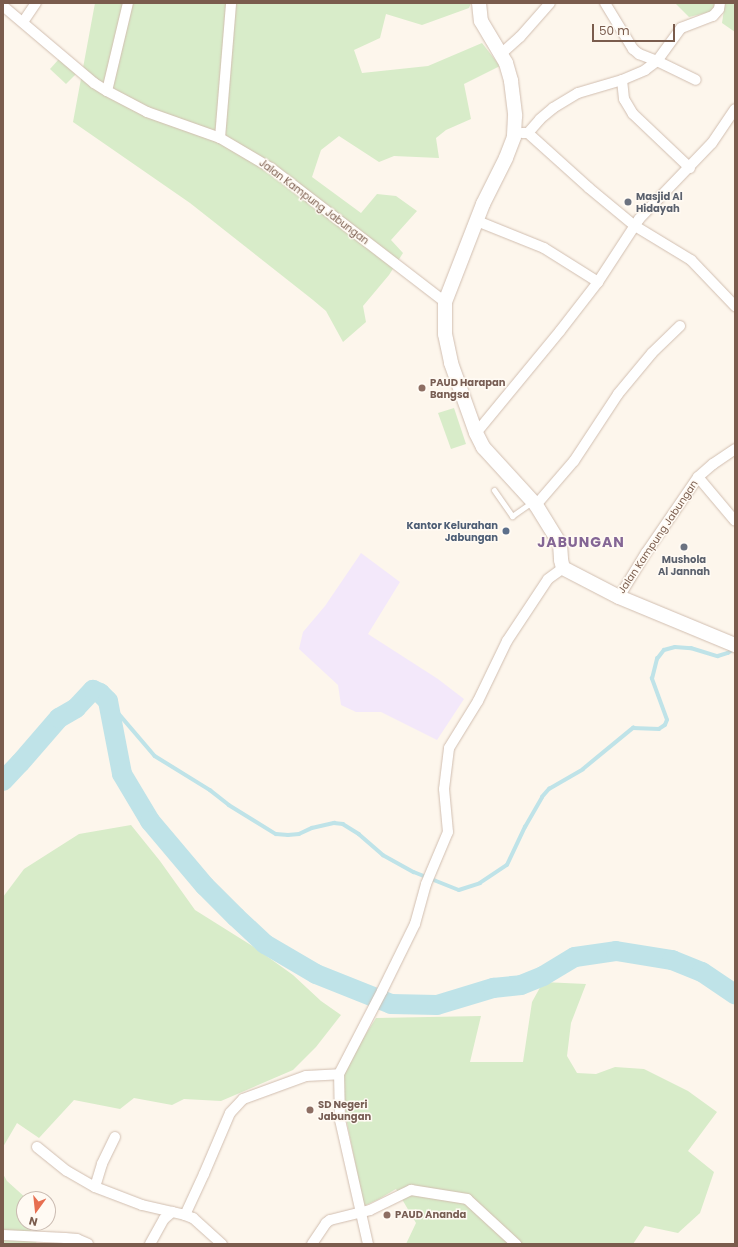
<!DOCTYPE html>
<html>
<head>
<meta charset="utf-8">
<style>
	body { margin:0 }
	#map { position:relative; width:738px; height:1247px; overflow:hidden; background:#fdf6ec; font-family:Poppins,sans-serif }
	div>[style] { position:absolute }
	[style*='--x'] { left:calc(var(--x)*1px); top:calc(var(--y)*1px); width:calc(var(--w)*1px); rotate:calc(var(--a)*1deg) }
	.education>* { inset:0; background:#f3e8fa }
	.green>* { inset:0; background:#d8ecc9 }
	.stream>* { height:3.5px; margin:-1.75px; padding:0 1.75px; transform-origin:1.75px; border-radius:1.75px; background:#bfe3e8 }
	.river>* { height:20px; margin:-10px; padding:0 10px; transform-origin:10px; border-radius:10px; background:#bfe3e8 }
	.roads { filter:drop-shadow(0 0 1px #d1beb0) drop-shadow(0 0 1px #d1beb0) }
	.lane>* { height:5px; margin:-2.5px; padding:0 2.5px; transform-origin:2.5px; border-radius:2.5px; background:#fff }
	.street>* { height:10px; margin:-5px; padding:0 5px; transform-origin:5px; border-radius:5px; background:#fff }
	.secondary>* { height:14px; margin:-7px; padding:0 7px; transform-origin:7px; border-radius:7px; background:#fff }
	.dots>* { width:11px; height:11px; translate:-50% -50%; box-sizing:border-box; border:2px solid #fffaf3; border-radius:50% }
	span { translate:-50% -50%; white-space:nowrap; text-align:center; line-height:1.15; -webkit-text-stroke:3px #fffaf3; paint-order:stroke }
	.worship-label { font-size:10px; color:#5b616d; font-weight:700 }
	.left { translate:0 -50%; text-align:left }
	.street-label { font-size:10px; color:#7a5c4d }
	.education-label { font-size:10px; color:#785e54; font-weight:700 }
	.service-label { font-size:10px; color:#4e5e75; font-weight:700 }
	.right { translate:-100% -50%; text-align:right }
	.district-label { font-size:14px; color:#846695; font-weight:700; letter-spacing:1px }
	.frame { position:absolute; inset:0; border:4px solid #7a5c4d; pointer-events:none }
	.north { position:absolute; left:16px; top:1191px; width:40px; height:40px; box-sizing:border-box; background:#fffaf3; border:1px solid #cabbb1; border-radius:50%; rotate:195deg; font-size:11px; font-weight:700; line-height:16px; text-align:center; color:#7a5c4d }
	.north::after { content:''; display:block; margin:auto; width:14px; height:18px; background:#e76f51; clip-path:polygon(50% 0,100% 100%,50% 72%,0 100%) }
	.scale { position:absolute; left:592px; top:24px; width:83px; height:18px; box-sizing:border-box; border:2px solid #7a5c4d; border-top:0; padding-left:5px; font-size:12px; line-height:14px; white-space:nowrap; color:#7a5c4d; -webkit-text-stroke:3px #fffaf3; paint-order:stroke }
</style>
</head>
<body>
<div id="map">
	<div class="education">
		<i style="clip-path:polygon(361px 553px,400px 582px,368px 634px,438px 679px,464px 699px,437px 740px,381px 712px,356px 712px,341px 705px,338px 685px,299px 649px,303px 632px,325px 606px)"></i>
	</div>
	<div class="green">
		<i style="clip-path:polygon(95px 3px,471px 3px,469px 8px,422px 25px,386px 14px,380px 38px,354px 50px,362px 73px,428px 66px,482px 43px,500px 66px,464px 84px,471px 119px,446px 130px,436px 138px,439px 158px,394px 156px,379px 162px,339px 136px,321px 150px,312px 177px,361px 213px,377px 194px,396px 196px,417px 211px,391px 240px,403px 253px,389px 275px,363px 306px,366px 322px,343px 342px,326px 311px,313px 300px,190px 203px,73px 122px)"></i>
		<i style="clip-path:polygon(675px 3px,716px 3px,714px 11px,689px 17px)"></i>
		<i style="clip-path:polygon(725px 3px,735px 3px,735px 32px,722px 23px)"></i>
		<i style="clip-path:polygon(59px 59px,76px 74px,66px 84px,50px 69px)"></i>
		<i style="clip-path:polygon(454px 408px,466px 444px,451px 449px,438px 413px)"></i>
		<i style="clip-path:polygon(131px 825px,160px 861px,195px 910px,254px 947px,293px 975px,321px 1001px,341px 1015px,316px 1047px,293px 1070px,221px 1101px,184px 1099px,172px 1105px,134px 1098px,120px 1109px,74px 1100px,39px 1138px,17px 1123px,3px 1147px,3px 897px,24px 869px,79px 834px)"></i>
		<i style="clip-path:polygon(543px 982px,586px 984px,571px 1023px,567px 1056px,577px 1073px,596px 1074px,615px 1067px,644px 1069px,688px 1091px,717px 1112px,688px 1151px,714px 1172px,700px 1213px,678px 1233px,645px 1226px,633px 1244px,406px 1244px,416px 1223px,396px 1189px,379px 1199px,364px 1206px,347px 1123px,341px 1073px,376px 1018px,481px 1016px,470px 1062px,523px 1062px,532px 1002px)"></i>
		<i style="clip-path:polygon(3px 1174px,7px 1181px,27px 1199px,24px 1199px,24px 1223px,27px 1223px,37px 1244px,3px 1244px)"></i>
	</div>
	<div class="stream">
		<i style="--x:108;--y:701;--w:72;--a:49.5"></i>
		<i style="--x:155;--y:756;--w:65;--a:31.7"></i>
		<i style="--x:210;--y:790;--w:24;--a:38"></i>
		<i style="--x:229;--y:805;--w:55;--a:31.7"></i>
		<i style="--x:276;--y:834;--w:12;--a:5"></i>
		<i style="--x:288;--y:835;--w:11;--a:-5"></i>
		<i style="--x:299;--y:834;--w:14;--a:-25"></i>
		<i style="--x:312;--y:828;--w:23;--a:-13"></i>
		<i style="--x:334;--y:823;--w:9;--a:6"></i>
		<i style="--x:343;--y:824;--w:19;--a:32"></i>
		<i style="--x:359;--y:834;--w:32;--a:41"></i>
		<i style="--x:383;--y:855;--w:35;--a:29"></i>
		<i style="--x:414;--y:872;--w:48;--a:21.8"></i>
		<i style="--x:459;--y:890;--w:22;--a:-18"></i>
		<i style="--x:480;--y:883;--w:32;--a:-34"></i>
		<i style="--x:507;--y:865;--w:42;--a:-64.7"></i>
		<i style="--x:525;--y:827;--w:34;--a:-60"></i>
		<i style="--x:542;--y:797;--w:11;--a:-49"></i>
		<i style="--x:549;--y:789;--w:39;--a:-30"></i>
		<i style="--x:583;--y:769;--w:65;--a:-39.4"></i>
		<i style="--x:633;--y:728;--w:26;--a:2"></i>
		<i style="--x:659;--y:729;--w:7;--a:-34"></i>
		<i style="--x:665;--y:725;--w:5;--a:-68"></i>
		<i style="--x:667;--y:720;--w:44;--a:-110.1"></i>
		<i style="--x:652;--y:679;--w:21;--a:-76"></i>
		<i style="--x:657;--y:659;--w:11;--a:-52"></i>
		<i style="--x:664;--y:650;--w:11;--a:-15"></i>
		<i style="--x:675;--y:647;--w:16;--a:4"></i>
		<i style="--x:691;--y:648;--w:28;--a:17"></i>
		<i style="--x:718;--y:656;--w:10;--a:-17"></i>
		<i style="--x:728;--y:653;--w:7;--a:-34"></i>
	</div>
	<div class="river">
		<i style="--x:3;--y:781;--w:25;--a:-47"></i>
		<i style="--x:20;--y:763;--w:60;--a:-49.1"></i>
		<i style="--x:59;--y:718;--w:20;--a:-30"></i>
		<i style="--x:76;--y:708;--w:25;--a:-47"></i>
		<i style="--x:93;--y:690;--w:8;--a:23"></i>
		<i style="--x:100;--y:693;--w:11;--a:45"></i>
		<i style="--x:108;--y:701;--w:74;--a:79.1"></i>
		<i style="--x:122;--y:774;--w:55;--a:59.2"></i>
		<i style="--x:150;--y:821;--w:85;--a:49.8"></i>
		<i style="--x:205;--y:886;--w:44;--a:45"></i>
		<i style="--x:236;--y:917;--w:40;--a:43"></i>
		<i style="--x:265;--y:944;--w:59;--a:30.5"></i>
		<i style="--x:316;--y:974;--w:81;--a:21.8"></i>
		<i style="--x:391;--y:1004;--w:46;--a:1.2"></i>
		<i style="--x:437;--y:1005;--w:59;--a:-16.9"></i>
		<i style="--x:493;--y:988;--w:28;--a:-6"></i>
		<i style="--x:521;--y:985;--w:24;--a:-22"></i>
		<i style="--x:543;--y:976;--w:37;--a:-31"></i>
		<i style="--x:575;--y:957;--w:41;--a:-8.3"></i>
		<i style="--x:616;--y:951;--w:57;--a:9.1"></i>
		<i style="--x:672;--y:960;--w:32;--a:22"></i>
		<i style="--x:702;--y:972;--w:40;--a:34"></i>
	</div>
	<div class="roads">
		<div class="lane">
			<i style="--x:494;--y:490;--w:32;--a:55"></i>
			<i style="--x:512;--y:516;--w:24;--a:-35"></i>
		</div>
		<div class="street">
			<i style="--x:605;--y:3;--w:54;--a:58.7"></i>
			<i style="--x:633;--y:49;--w:8;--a:40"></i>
			<i style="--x:639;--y:54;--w:19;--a:21"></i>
			<i style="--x:657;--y:61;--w:41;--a:-54"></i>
			<i style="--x:681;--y:28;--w:34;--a:-21"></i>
			<i style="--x:713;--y:16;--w:9;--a:-49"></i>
			<i style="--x:719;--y:9;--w:6;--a:-81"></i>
			<i style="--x:3;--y:6;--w:119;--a:40.2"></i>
			<i style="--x:94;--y:83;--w:15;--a:32"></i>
			<i style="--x:107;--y:91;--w:45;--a:27.7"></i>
			<i style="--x:147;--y:112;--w:77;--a:19.6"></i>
			<i style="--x:220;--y:138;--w:59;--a:30.5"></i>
			<i style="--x:271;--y:168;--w:220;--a:37.6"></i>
			<i style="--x:23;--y:22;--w:23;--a:-56"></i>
			<i style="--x:502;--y:53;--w:24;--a:-42"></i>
			<i style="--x:520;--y:37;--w:45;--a:-48.6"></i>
			<i style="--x:107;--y:91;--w:90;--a:-76.6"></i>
			<i style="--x:522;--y:133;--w:6;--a:0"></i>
			<i style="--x:528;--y:133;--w:18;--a:-49"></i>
			<i style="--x:540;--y:119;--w:17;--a:-40"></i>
			<i style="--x:553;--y:108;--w:29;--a:-31"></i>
			<i style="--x:578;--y:93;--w:46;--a:-16.5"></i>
			<i style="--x:528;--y:133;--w:82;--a:42"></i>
			<i style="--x:589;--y:188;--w:60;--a:39.6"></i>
			<i style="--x:635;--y:226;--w:66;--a:31.3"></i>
			<i style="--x:691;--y:260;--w:64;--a:46.3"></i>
			<i style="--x:220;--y:138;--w:135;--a:-85.3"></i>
			<i style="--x:690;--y:168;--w:79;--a:-136.5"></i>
			<i style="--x:633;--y:114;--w:17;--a:-121"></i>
			<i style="--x:624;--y:99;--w:19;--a:-96"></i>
			<i style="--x:622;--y:80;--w:25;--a:-23"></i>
			<i style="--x:645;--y:70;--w:15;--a:-37"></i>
			<i style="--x:657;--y:61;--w:43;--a:26"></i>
			<i style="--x:477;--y:221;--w:72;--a:21.9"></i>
			<i style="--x:544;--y:248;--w:64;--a:32.2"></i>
			<i style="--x:476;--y:433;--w:132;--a:-50.5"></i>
			<i style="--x:560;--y:331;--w:62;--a:-52.2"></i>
			<i style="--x:598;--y:282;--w:75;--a:-56.9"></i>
			<i style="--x:639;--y:219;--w:105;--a:-46.2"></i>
			<i style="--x:712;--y:143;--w:41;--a:-55.9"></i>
			<i style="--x:698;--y:477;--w:57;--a:49.9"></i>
			<i style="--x:536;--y:505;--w:58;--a:-49.2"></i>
			<i style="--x:574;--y:461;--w:80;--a:-56.7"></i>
			<i style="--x:618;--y:394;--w:53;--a:-50.3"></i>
			<i style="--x:652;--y:353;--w:39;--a:-44"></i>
			<i style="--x:619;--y:597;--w:52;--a:-58.5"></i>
			<i style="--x:646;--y:553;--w:92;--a:-55.6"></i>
			<i style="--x:698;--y:477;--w:20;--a:-41"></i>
			<i style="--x:713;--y:464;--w:27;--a:-34"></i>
			<i style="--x:115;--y:1137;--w:30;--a:116"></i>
			<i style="--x:102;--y:1164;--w:24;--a:107"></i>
			<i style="--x:95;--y:1187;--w:50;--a:21"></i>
			<i style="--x:142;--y:1205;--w:44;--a:13.1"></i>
			<i style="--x:185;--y:1215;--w:9;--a:21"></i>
			<i style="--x:193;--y:1218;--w:39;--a:42"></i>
			<i style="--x:37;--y:1147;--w:38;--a:39"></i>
			<i style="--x:67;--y:1171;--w:32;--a:30"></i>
			<i style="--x:185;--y:1215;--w:45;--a:-65.1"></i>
			<i style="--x:204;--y:1174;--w:66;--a:-66.9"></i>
			<i style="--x:230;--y:1113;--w:19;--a:-47"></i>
			<i style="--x:243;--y:1099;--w:67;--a:-20.1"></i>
			<i style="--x:306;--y:1076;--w:33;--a:-3"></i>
			<i style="--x:3;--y:1235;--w:62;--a:2.8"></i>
			<i style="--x:65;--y:1238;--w:12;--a:5"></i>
			<i style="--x:77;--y:1239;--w:12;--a:24"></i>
			<i style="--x:150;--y:1244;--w:29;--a:-61"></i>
			<i style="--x:164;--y:1219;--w:11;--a:-41"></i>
			<i style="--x:312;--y:1244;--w:25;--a:-56"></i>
			<i style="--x:326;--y:1223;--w:5;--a:-37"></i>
			<i style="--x:330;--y:1220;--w:41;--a:-14"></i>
			<i style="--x:370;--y:1210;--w:46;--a:-26"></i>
			<i style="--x:411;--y:1190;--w:57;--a:9.1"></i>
			<i style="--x:467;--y:1199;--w:67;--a:42.6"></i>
			<i style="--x:368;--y:1244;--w:127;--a:-102.7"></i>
			<i style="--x:340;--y:1120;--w:46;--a:-91.2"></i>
			<i style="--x:339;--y:1074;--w:93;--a:-62.6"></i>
			<i style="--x:382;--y:991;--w:75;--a:-63.8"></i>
			<i style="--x:415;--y:924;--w:41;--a:-74.6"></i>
			<i style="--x:426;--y:884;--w:56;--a:-67.1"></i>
			<i style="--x:448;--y:832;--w:43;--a:-95.3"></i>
			<i style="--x:444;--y:789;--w:41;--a:-83"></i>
			<i style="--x:449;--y:748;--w:55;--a:-58.3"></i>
			<i style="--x:478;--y:701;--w:67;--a:-64.2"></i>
			<i style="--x:507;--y:641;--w:74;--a:-56.5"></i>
			<i style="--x:548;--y:579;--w:19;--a:-36"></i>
		</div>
		<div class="secondary">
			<i style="--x:479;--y:3;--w:18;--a:84"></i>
			<i style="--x:481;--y:21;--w:49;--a:59.2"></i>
			<i style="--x:506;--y:63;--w:19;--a:74"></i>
			<i style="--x:511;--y:81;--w:35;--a:83"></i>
			<i style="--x:515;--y:116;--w:21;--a:93"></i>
			<i style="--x:514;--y:137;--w:22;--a:111"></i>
			<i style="--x:506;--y:158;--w:51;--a:116.6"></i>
			<i style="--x:483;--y:204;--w:105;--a:111.2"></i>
			<i style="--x:445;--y:302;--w:32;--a:90"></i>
			<i style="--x:445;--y:334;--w:30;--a:78"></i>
			<i style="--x:451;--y:363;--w:74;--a:70.3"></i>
			<i style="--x:476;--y:433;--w:16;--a:63"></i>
			<i style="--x:483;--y:447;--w:79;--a:47.6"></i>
			<i style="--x:536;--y:505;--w:46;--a:58.4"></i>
			<i style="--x:560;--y:544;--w:16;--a:86"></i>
			<i style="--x:561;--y:560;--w:8;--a:76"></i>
			<i style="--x:563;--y:568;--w:63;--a:27.4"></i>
			<i style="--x:619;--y:597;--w:126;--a:22.5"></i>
		</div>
	</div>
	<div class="dots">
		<i style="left:628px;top:202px;background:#6b7280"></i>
		<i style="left:422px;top:388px;background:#8d6e63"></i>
		<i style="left:506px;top:531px;background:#5c6f8a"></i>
		<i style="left:684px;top:547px;background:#6b7280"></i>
		<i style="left:310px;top:1110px;background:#8d6e63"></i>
		<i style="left:387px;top:1215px;background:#8d6e63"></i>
	</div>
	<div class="worship-label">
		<span class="left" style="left:636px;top:202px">Masjid Al<br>Hidayah</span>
		<span style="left:684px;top:565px">Mushola<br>Al Jannah</span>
	</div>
	<div class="street-label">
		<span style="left:314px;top:202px;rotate:37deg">Jalan Kampung Jabungan</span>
		<span style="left:658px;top:537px;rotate:-56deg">Jalan Kampung Jabungan</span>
	</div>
	<div class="education-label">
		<span class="left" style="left:430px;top:388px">PAUD Harapan<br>Bangsa</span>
		<span class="left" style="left:318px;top:1110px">SD Negeri<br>Jabungan</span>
		<span class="left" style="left:395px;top:1215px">PAUD Ananda</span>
	</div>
	<div class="service-label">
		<span class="right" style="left:498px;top:531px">Kantor Kelurahan<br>Jabungan</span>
	</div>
	<div class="district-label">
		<span style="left:581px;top:542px">JABUNGAN</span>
	</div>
	<div class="frame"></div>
	<div class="north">N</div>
	<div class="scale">50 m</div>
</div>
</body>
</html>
